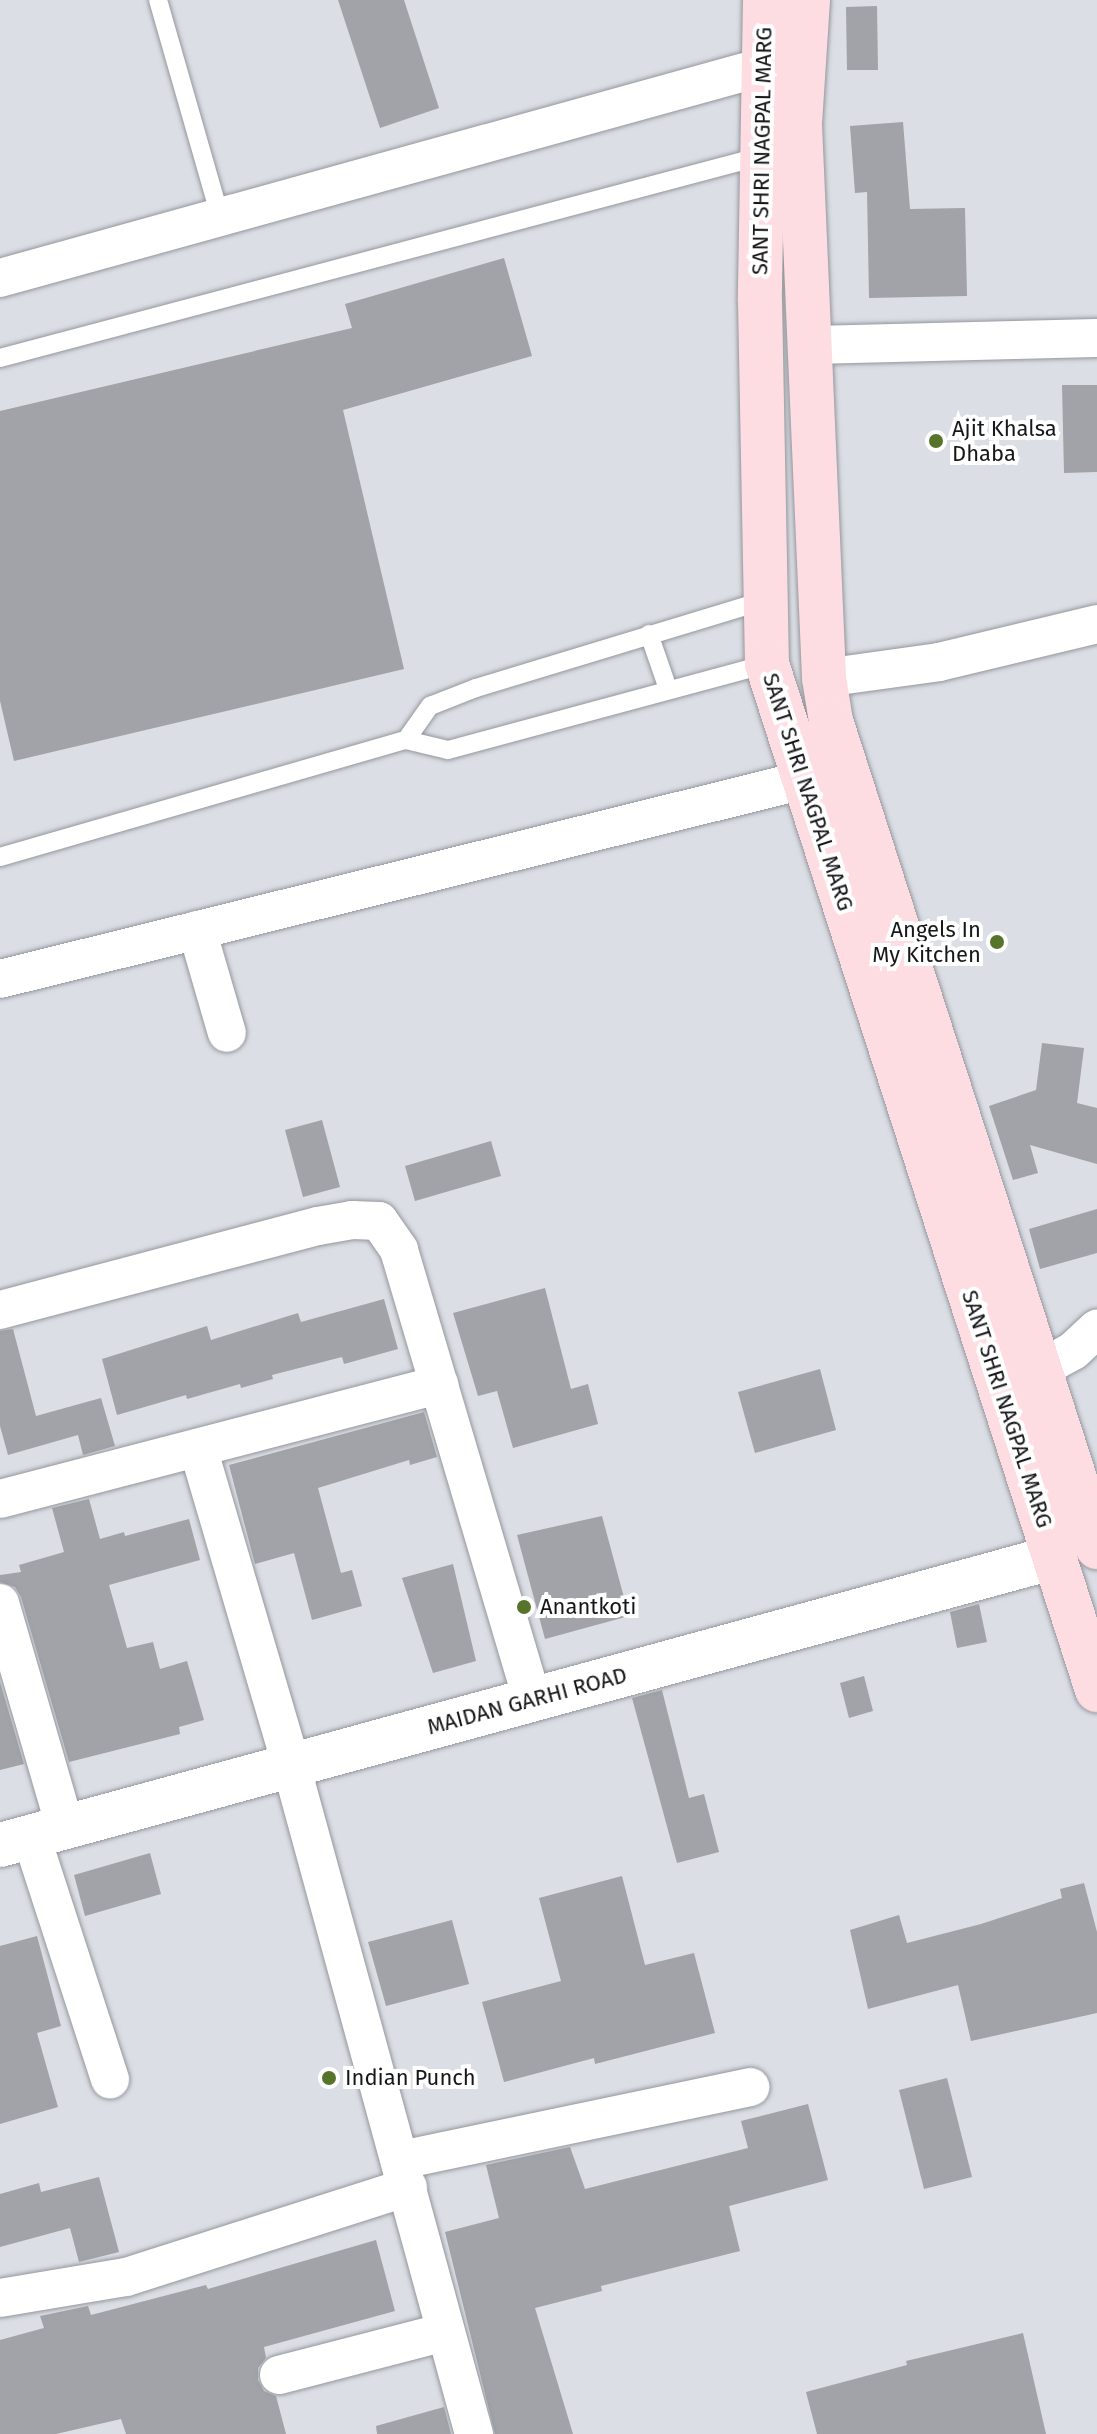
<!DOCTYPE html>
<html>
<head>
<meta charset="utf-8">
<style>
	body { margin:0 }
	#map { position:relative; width:1097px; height:2434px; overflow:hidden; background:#dbdee4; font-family:"Fira Sans",sans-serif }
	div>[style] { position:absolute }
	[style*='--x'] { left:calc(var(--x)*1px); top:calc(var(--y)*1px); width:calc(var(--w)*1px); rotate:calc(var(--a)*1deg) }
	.building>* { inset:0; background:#a2a2a9 }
	.roads { filter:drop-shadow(0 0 2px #94979d) drop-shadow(0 0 2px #94979d) }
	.service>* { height:18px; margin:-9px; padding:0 9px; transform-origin:9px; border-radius:9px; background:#fff }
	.minor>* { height:38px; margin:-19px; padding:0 19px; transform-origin:19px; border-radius:19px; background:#fff }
	.tertiary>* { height:44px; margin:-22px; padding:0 22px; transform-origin:22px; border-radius:22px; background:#fff }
	.secondary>* { height:44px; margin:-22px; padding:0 22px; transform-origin:22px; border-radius:22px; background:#fedde2 }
	.dots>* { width:22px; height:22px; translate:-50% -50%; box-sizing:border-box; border:4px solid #fff; border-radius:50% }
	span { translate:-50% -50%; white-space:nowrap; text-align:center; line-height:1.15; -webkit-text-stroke:8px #fff; paint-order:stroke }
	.street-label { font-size:22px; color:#161719 }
	.poi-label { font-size:22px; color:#161719 }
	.left { translate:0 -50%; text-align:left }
	.right { translate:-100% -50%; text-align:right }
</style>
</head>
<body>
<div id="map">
	<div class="building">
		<i style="clip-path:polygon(338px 0,404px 0,439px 108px,380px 128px)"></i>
		<i style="clip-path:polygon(877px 6px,878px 70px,847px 70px,846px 7px)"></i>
		<i style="clip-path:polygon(903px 122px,910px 209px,965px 208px,967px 296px,869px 298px,867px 192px,855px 193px,850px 126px)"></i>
		<i style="clip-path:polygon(504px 258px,532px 356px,343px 410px,404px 669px,14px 761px,0 701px,0 411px,352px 328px,345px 304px)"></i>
		<i style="clip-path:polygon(1062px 385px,1097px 385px,1097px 472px,1064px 473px)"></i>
		<i style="clip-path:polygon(1042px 1043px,1084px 1048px,1077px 1103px,1097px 1108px,1097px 1164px,1030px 1145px,1038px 1173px,1013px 1180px,989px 1106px,1036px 1090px)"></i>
		<i style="clip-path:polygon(322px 1120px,340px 1187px,303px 1197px,285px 1130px)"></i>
		<i style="clip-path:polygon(491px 1141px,501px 1176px,415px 1201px,405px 1166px)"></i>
		<i style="clip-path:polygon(1097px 1209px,1097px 1253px,1040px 1269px,1029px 1229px)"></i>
		<i style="clip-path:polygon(545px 1288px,571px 1389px,588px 1384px,598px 1424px,513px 1448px,497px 1391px,478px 1396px,453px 1313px)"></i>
		<i style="clip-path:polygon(384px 1299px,398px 1349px,344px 1364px,342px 1357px,272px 1375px,273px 1379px,241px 1388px,240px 1384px,187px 1399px,186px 1395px,117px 1415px,102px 1359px,207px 1326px,211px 1340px,298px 1313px,301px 1322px)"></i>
		<i style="clip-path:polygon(13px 1329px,36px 1416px,101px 1398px,115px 1446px,83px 1455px,78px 1435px,8px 1455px,0 1426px,0 1331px)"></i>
		<i style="clip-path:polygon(820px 1369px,836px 1430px,755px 1453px,738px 1392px)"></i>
		<i style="clip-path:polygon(424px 1412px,437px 1457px,410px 1465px,409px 1460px,318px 1488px,341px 1573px,352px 1570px,362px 1606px,312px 1620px,294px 1553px,255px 1564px,229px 1465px)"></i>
		<i style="clip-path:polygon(89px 1499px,100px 1539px,124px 1532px,125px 1536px,189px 1519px,200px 1560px,109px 1585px,127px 1648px,153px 1642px,160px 1669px,187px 1661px,204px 1720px,179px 1727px,180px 1734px,69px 1762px,21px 1597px,15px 1587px,0 1582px,0 1575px,21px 1572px,19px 1565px,64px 1552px,52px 1508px)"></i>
		<i style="clip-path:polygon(602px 1516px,629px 1616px,545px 1639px,517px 1535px)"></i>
		<i style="clip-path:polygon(453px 1564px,476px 1661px,433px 1673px,402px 1578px)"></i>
		<i style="clip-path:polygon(979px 1604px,987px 1642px,957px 1648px,950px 1612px)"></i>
		<i style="clip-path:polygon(864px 1676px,873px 1711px,849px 1718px,840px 1683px)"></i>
		<i style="clip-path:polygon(0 1682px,24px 1764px,0 1770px)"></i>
		<i style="clip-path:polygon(662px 1690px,689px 1798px,704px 1794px,719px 1852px,677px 1863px,632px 1698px)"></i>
		<i style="clip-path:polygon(150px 1853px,161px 1894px,85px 1916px,74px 1875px)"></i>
		<i style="clip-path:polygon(622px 1876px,645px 1965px,694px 1953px,715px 2033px,595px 2064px,594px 2058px,504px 2082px,482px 2002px,561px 1981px,539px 1898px)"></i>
		<i style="clip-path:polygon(1084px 1883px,1097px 1932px,1097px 2013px,971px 2041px,958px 1985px,868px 2009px,850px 1930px,899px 1915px,907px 1943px,981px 1924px,1062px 1898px,1060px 1889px)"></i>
		<i style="clip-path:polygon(452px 1920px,469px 1984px,386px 2006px,368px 1942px)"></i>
		<i style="clip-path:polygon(37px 1936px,61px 2026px,37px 2033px,58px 2107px,0 2124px,0 1946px)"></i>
		<i style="clip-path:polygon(947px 2078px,972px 2177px,924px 2189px,899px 2090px)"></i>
		<i style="clip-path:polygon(808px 2104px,828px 2180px,729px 2206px,740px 2251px,601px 2286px,602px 2291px,535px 2308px,573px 2434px,495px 2434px,445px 2232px,499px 2218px,486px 2165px,570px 2147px,585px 2189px,748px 2148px,741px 2121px)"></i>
		<i style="clip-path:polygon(99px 2177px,119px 2252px,79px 2262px,70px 2228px,0 2247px,0 2194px,39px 2183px,41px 2192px)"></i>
		<i style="clip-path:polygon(376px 2240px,395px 2311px,264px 2347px,266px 2358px,258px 2368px,258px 2380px,264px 2391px,276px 2396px,286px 2434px,126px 2434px,121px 2419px,56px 2434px,0 2434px,0 2340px,44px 2328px,40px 2316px,88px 2306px,91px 2315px,206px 2285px,208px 2289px)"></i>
		<i style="clip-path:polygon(1023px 2333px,1046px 2434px,817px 2434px,806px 2392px,907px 2365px,906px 2361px)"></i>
		<i style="clip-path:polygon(444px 2407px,451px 2434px,377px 2434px,376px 2426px)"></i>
	</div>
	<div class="roads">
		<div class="service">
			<i style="--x:158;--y:0;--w:225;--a:74"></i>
			<i style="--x:0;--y:358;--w:788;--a:-14.85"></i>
			<i style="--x:649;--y:634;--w:58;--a:70.9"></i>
			<i style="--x:406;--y:740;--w:42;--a:-54.8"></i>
			<i style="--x:430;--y:706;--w:49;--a:-21.4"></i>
			<i style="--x:476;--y:688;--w:302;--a:-16.9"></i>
			<i style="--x:0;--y:857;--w:423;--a:-16.1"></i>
			<i style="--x:406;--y:740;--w:43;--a:13.4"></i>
			<i style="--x:448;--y:750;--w:330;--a:-15.1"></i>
		</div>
		<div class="minor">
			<i style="--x:0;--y:278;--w:792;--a:-15.46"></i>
			<i style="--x:811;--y:345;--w:286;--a:-1.4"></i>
			<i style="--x:824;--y:678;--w:116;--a:-7.9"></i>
			<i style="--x:939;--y:662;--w:163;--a:-13.5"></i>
			<i style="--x:197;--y:930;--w:107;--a:73.8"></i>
			<i style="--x:0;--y:979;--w:828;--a:-13.9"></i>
			<i style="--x:0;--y:1310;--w:329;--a:-14.8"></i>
			<i style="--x:318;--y:1226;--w:35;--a:-10"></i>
			<i style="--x:352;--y:1220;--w:27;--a:2"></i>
			<i style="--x:379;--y:1221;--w:35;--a:55"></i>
			<i style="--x:399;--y:1250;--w:468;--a:73.5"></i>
			<i style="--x:1042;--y:1368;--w:35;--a:-29"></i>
			<i style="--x:1073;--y:1351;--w:33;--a:-43"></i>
			<i style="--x:198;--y:1448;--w:330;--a:73.6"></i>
			<i style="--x:291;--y:1765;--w:694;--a:74.7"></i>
			<i style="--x:0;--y:1499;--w:454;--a:-14.6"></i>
			<i style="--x:0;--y:1603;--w:233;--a:73.8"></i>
			<i style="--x:31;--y:1836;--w:256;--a:72"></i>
			<i style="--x:401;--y:2160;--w:357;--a:-11.8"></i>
			<i style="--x:0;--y:2298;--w:128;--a:-9.5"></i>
			<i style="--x:126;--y:2277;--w:296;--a:-17.7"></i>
			<i style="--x:279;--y:2375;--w:171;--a:-14.5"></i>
		</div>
		<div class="tertiary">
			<i style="--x:0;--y:1845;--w:1094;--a:-15.27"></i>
		</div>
		<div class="secondary">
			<i style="--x:765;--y:0;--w:301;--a:91"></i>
			<i style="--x:760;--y:301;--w:363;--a:88.9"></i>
			<i style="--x:767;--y:664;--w:1078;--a:72.17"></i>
			<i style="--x:808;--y:0;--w:125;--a:93.7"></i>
			<i style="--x:800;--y:125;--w:554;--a:87.51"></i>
			<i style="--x:824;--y:678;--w:44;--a:80.8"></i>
			<i style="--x:831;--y:721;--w:868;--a:72.15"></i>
		</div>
	</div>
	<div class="dots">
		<i style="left:936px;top:441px;background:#56742a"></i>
		<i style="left:997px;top:942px;background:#56742a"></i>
		<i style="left:524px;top:1607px;background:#56742a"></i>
		<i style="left:329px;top:2078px;background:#56742a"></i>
	</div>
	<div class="street-label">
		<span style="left:762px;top:151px;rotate:-89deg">SANT SHRI NAGPAL MARG</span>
		<span style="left:808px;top:792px;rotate:72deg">SANT SHRI NAGPAL MARG</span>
		<span style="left:1007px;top:1409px;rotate:72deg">SANT SHRI NAGPAL MARG</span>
		<span style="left:527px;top:1701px;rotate:-15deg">MAIDAN GARHI ROAD</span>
	</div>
	<div class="poi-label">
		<span class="left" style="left:952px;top:441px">Ajit Khalsa<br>Dhaba</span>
		<span class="right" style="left:981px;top:942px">Angels In<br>My Kitchen</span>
		<span class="left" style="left:540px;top:1607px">Anantkoti</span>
		<span class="left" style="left:345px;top:2078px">Indian Punch</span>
	</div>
</div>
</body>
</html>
